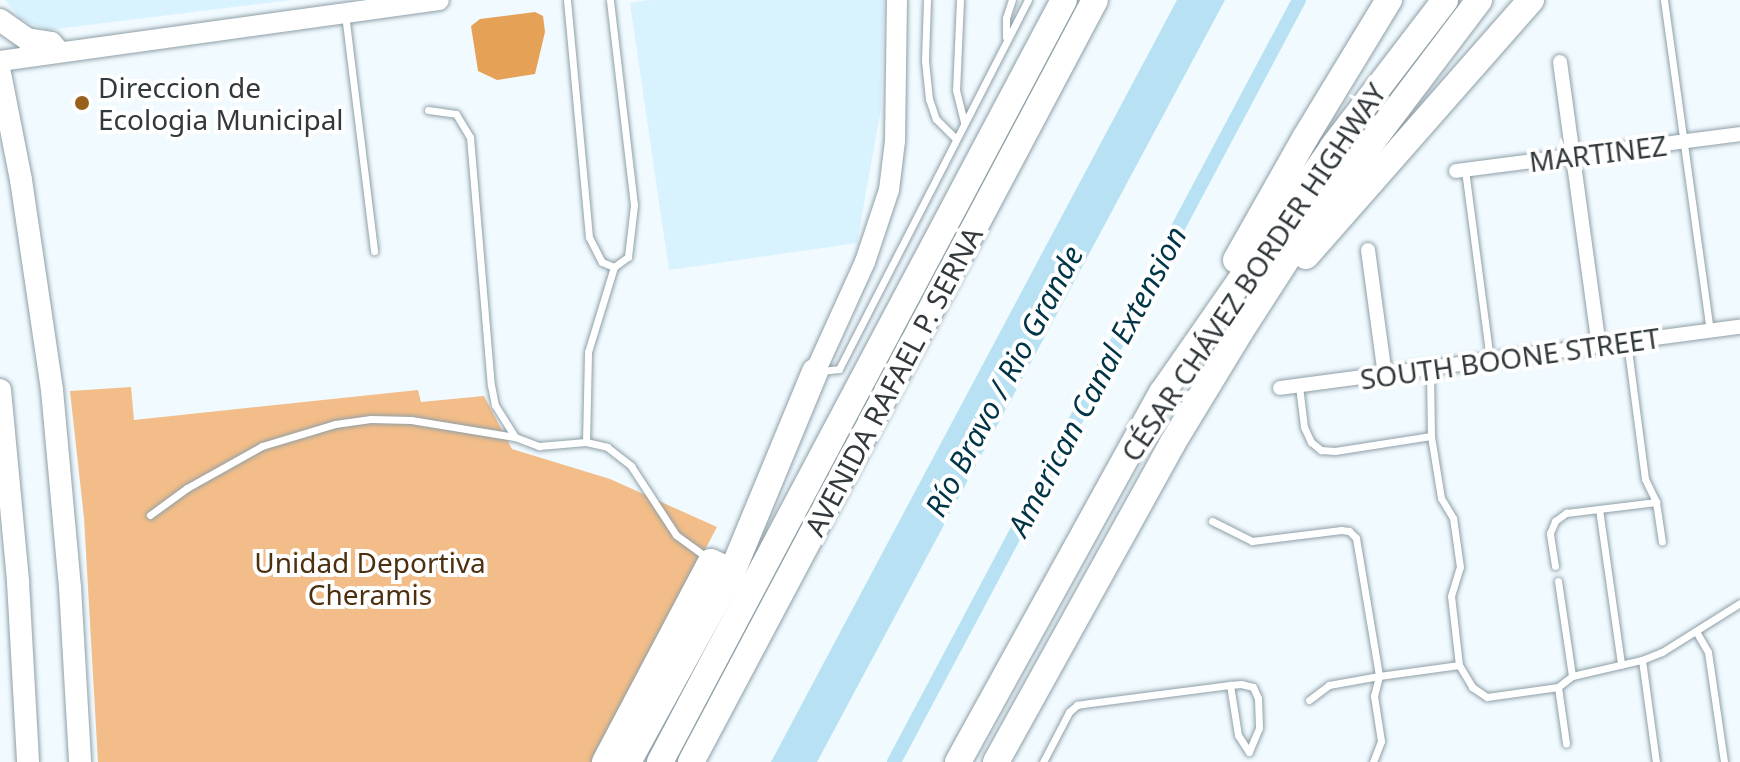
<!DOCTYPE html>
<html>
<head>
<meta charset="utf-8">
<style>
	body { margin:0 }
	#map { position:relative; width:1740px; height:762px; overflow:hidden; background:#f0faff; font-family:"Noto Sans",sans-serif }
	div>[style] { position:absolute }
	[style*='--x'] { left:calc(var(--x)*1px); top:calc(var(--y)*1px); width:calc(var(--w)*1px); rotate:calc(var(--a)*1deg) }
	.built>* { inset:0; background:#d8f2fe }
	.green>* { inset:0; background:#f2bd88 }
	.forest>* { inset:0; background:#e5a156 }
	.water>* { inset:0; background:#b8e1f3 }
	.canal>* { height:14px; margin:-7px; padding:0 7px; transform-origin:7px; border-radius:7px; background:#b8e1f3 }
	.roads { filter:drop-shadow(0 0 2px #8f9fa7) drop-shadow(0 0 2px #8f9fa7) }
	.lane>* { height:7px; margin:-3.5px; padding:0 3.5px; transform-origin:3.5px; border-radius:3.5px; background:#fff }
	.street>* { height:14px; margin:-7px; padding:0 7px; transform-origin:7px; border-radius:7px; background:#fff }
	.secondary>* { height:20px; margin:-10px; padding:0 10px; transform-origin:10px; border-radius:10px; background:#fff }
	.primary>* { height:22px; margin:-11px; padding:0 11px; transform-origin:11px; border-radius:11px; background:#fff }
	.highway>* { height:26px; margin:-13px; padding:0 13px; transform-origin:13px; border-radius:13px; background:#fff }
	.dots>* { width:22px; height:22px; translate:-50% -50%; box-sizing:border-box; border:4px solid #fff; border-radius:50% }
	span { translate:-50% -50%; white-space:nowrap; text-align:center; line-height:1.15; -webkit-text-stroke:8px #fff; paint-order:stroke }
	.poi-label { font-size:28px; color:#32393c }
	.left { translate:0 -50%; text-align:left }
	.street-label { font-size:28px; color:#32393c }
	.park-label { font-size:28px; color:#4c3010 }
	.water-label { font-size:30px; color:#003547; font-style:italic }
</style>
</head>
<body>
<div id="map">
	<div class="built">
		<i style="clip-path:polygon(5px 0,291px 0,47px 30px,22px 20px)"></i>
		<i style="clip-path:polygon(650px 0,884px 0,881px 108px,857px 243px,669px 270px,630px 3px)"></i>
	</div>
	<div class="green">
		<i style="clip-path:polygon(131px 387px,134px 420px,418px 390px,421px 402px,484px 396px,512px 449px,610px 479px,717px 527px,593px 762px,98px 762px,84px 518px,70px 391px)"></i>
	</div>
	<div class="forest">
		<i style="clip-path:polygon(535px 12px,543px 16px,545px 32px,535px 74px,497px 80px,478px 71px,471px 26px,480px 19px)"></i>
	</div>
	<div class="water">
		<i style="clip-path:polygon(1177px 0,1225px 0,817px 762px,771px 762px)"></i>
	</div>
	<div class="canal">
		<i style="--x:894;--y:762;--w:863;--a:-62.01"></i>
	</div>
	<div class="roads">
		<div class="lane">
			<i style="--x:567;--y:0;--w:238;--a:84.7"></i>
			<i style="--x:589;--y:237;--w:28;--a:63"></i>
			<i style="--x:602;--y:262;--w:13;--a:23"></i>
			<i style="--x:614;--y:267;--w:17;--a:-36"></i>
			<i style="--x:628;--y:257;--w:52;--a:-83.4"></i>
			<i style="--x:634;--y:205;--w:206;--a:-96.7"></i>
			<i style="--x:927;--y:0;--w:61;--a:91.9"></i>
			<i style="--x:925;--y:61;--w:38;--a:84"></i>
			<i style="--x:929;--y:99;--w:21;--a:71"></i>
			<i style="--x:936;--y:119;--w:28;--a:45"></i>
			<i style="--x:960;--y:0;--w:90;--a:92.5"></i>
			<i style="--x:956;--y:90;--w:34;--a:76"></i>
			<i style="--x:1664;--y:0;--w:334;--a:82.1"></i>
			<i style="--x:345;--y:14;--w:239;--a:83"></i>
			<i style="--x:1006;--y:37;--w:19;--a:-90"></i>
			<i style="--x:1006;--y:18;--w:19;--a:-72"></i>
			<i style="--x:428;--y:110;--w:28;--a:8"></i>
			<i style="--x:456;--y:114;--w:27;--a:59"></i>
			<i style="--x:470;--y:137;--w:249;--a:85.2"></i>
			<i style="--x:491;--y:385;--w:20;--a:79"></i>
			<i style="--x:495;--y:405;--w:38;--a:58"></i>
			<i style="--x:1465;--y:170;--w:192;--a:82.5"></i>
			<i style="--x:1627;--y:342;--w:138;--a:82.5"></i>
			<i style="--x:1645;--y:479;--w:25;--a:64"></i>
			<i style="--x:1656;--y:502;--w:40;--a:81.5"></i>
			<i style="--x:821;--y:371;--w:18;--a:-6"></i>
			<i style="--x:839;--y:369;--w:415;--a:-62.9"></i>
			<i style="--x:1299;--y:386;--w:41;--a:83"></i>
			<i style="--x:1304;--y:427;--w:17;--a:65"></i>
			<i style="--x:1311;--y:442;--w:13;--a:39"></i>
			<i style="--x:1321;--y:450;--w:14;--a:4"></i>
			<i style="--x:1335;--y:451;--w:97;--a:-8.9"></i>
			<i style="--x:1431;--y:436;--w:67;--a:-90.9"></i>
			<i style="--x:586;--y:442;--w:90;--a:-88.7"></i>
			<i style="--x:588;--y:352;--w:89;--a:-73"></i>
			<i style="--x:1599;--y:509;--w:157;--a:81.9"></i>
			<i style="--x:150;--y:515;--w:46;--a:-36.1"></i>
			<i style="--x:187;--y:488;--w:86;--a:-29.2"></i>
			<i style="--x:262;--y:446;--w:76;--a:-16.8"></i>
			<i style="--x:335;--y:424;--w:36;--a:-8"></i>
			<i style="--x:371;--y:419;--w:40;--a:1.4"></i>
			<i style="--x:411;--y:420;--w:105;--a:9.3"></i>
			<i style="--x:515;--y:437;--w:26;--a:21"></i>
			<i style="--x:539;--y:446;--w:47;--a:-4.9"></i>
			<i style="--x:586;--y:442;--w:22;--a:13"></i>
			<i style="--x:607;--y:447;--w:31;--a:38"></i>
			<i style="--x:631;--y:466;--w:82;--a:56.9"></i>
			<i style="--x:676;--y:535;--w:41;--a:36"></i>
			<i style="--x:1212;--y:521;--w:45;--a:26.6"></i>
			<i style="--x:1252;--y:541;--w:90;--a:-7"></i>
			<i style="--x:1341;--y:530;--w:8;--a:7"></i>
			<i style="--x:1349;--y:531;--w:10;--a:45"></i>
			<i style="--x:1356;--y:538;--w:140;--a:80.5"></i>
			<i style="--x:1379;--y:676;--w:51;--a:169.8"></i>
			<i style="--x:1329;--y:685;--w:25;--a:143"></i>
			<i style="--x:1555;--y:566;--w:33;--a:-99"></i>
			<i style="--x:1550;--y:533;--w:13;--a:-67"></i>
			<i style="--x:1555;--y:521;--w:14;--a:-36"></i>
			<i style="--x:1566;--y:513;--w:91;--a:-7"></i>
			<i style="--x:1558;--y:581;--w:96;--a:81.6"></i>
			<i style="--x:1697;--y:633;--w:22;--a:60"></i>
			<i style="--x:1708;--y:652;--w:111;--a:81.7"></i>
			<i style="--x:1642;--y:660;--w:103;--a:82.2"></i>
			<i style="--x:1459;--y:665;--w:26;--a:59"></i>
			<i style="--x:1472;--y:687;--w:18;--a:34"></i>
			<i style="--x:1487;--y:697;--w:72;--a:-8"></i>
			<i style="--x:1558;--y:687;--w:18;--a:-38"></i>
			<i style="--x:1572;--y:676;--w:72;--a:-12.9"></i>
			<i style="--x:1642;--y:660;--w:22;--a:-22"></i>
			<i style="--x:1662;--y:652;--w:92;--a:-32.1"></i>
			<i style="--x:1558;--y:687;--w:57;--a:81.9"></i>
			<i style="--x:1043;--y:762;--w:56;--a:-62.5"></i>
			<i style="--x:1069;--y:712;--w:11;--a:-41"></i>
			<i style="--x:1077;--y:705;--w:13;--a:-9"></i>
			<i style="--x:1090;--y:703;--w:141;--a:-7.3"></i>
			<i style="--x:1230;--y:685;--w:11;--a:-5"></i>
			<i style="--x:1241;--y:684;--w:12;--a:14"></i>
			<i style="--x:1253;--y:687;--w:12;--a:66"></i>
			<i style="--x:1258;--y:698;--w:30;--a:88"></i>
			<i style="--x:1259;--y:728;--w:26;--a:113"></i>
			<i style="--x:1249;--y:752;--w:20;--a:-123"></i>
			<i style="--x:1238;--y:735;--w:51;--a:-99.1"></i>
			<i style="--x:1373;--y:762;--w:22;--a:-69"></i>
			<i style="--x:1381;--y:741;--w:46;--a:-98.8"></i>
			<i style="--x:1374;--y:696;--w:21;--a:-76"></i>
			<i style="--x:1379;--y:676;--w:81;--a:-7.8"></i>
			<i style="--x:1459;--y:665;--w:69;--a:-96.6"></i>
			<i style="--x:1451;--y:596;--w:30;--a:-73"></i>
			<i style="--x:1460;--y:567;--w:49;--a:-98.1"></i>
			<i style="--x:1453;--y:518;--w:23;--a:-121"></i>
			<i style="--x:1441;--y:498;--w:63;--a:-99.2"></i>
		</div>
		<div class="street">
			<i style="--x:1560;--y:62;--w:287;--a:82.2"></i>
			<i style="--x:1456;--y:171;--w:286;--a:-7.4"></i>
			<i style="--x:1368;--y:250;--w:126;--a:82.3"></i>
			<i style="--x:1280;--y:388;--w:464;--a:-7.6"></i>
		</div>
		<div class="secondary">
			<i style="--x:0;--y:61;--w:443;--a:-7.9"></i>
			<i style="--x:815;--y:372;--w:121;--a:-65.6"></i>
			<i style="--x:865;--y:262;--w:76;--a:-71.6"></i>
			<i style="--x:889;--y:190;--w:49;--a:-83"></i>
			<i style="--x:895;--y:141;--w:141;--a:-89.2"></i>
		</div>
		<div class="primary">
			<i style="--x:0;--y:20;--w:33;--a:35"></i>
			<i style="--x:27;--y:39;--w:24;--a:9"></i>
			<i style="--x:51;--y:43;--w:11;--a:49"></i>
			<i style="--x:0;--y:73;--w:109;--a:78.9"></i>
			<i style="--x:21;--y:180;--w:212;--a:81.6"></i>
			<i style="--x:52;--y:390;--w:198;--a:84.8"></i>
			<i style="--x:70;--y:587;--w:175;--a:86.7"></i>
			<i style="--x:0;--y:390;--w:193;--a:84.6"></i>
			<i style="--x:18;--y:582;--w:180;--a:86.8"></i>
		</div>
		<div class="highway">
			<i style="--x:1306;--y:256;--w:341;--a:-48.7"></i>
			<i style="--x:1236;--y:260;--w:140;--a:-60.5"></i>
			<i style="--x:1305;--y:138;--w:162;--a:-58.7"></i>
			<i style="--x:605;--y:762;--w:226;--a:-62.1"></i>
			<i style="--x:711;--y:562;--w:23;--a:25"></i>
			<i style="--x:628;--y:762;--w:217;--a:-61.3"></i>
			<i style="--x:732;--y:572;--w:217;--a:-67.5"></i>
			<i style="--x:660;--y:762;--w:862;--a:-62.07"></i>
			<i style="--x:691;--y:762;--w:862;--a:-62.07"></i>
			<i style="--x:958;--y:762;--w:422;--a:-61.1"></i>
			<i style="--x:1162;--y:393;--w:298;--a:-55.2"></i>
			<i style="--x:1332;--y:148;--w:186;--a:-52.6"></i>
			<i style="--x:996;--y:762;--w:363;--a:-61"></i>
			<i style="--x:1172;--y:444;--w:131;--a:-58.7"></i>
			<i style="--x:1240;--y:332;--w:127;--a:-57.2"></i>
			<i style="--x:1309;--y:225;--w:282;--a:-52.9"></i>
		</div>
	</div>
	<div class="dots">
		<i style="left:82px;top:103px;background:#98601b"></i>
	</div>
	<div class="poi-label">
		<span class="left" style="left:98px;top:103px">Direccion de<br>Ecologia Municipal</span>
	</div>
	<div class="street-label">
		<span style="left:1598px;top:153px;rotate:-7deg">MARTINEZ</span>
		<span style="left:1253px;top:272px;rotate:-56deg">CÉSAR CHÁVEZ BORDER HIGHWAY</span>
		<span style="left:1510px;top:358px;rotate:-8deg">SOUTH BOONE STREET</span>
		<span style="left:893px;top:381px;rotate:-62deg">AVENIDA RAFAEL P. SERNA</span>
	</div>
	<div class="park-label">
		<span style="left:370px;top:578px">Unidad Deportiva<br>Cheramis</span>
	</div>
	<div class="water-label">
		<span style="left:1004px;top:381px;rotate:-62deg">Río Bravo / Rio Grande</span>
		<span style="left:1097px;top:381px;rotate:-62deg">American Canal Extension</span>
	</div>
</div>
</body>
</html>
